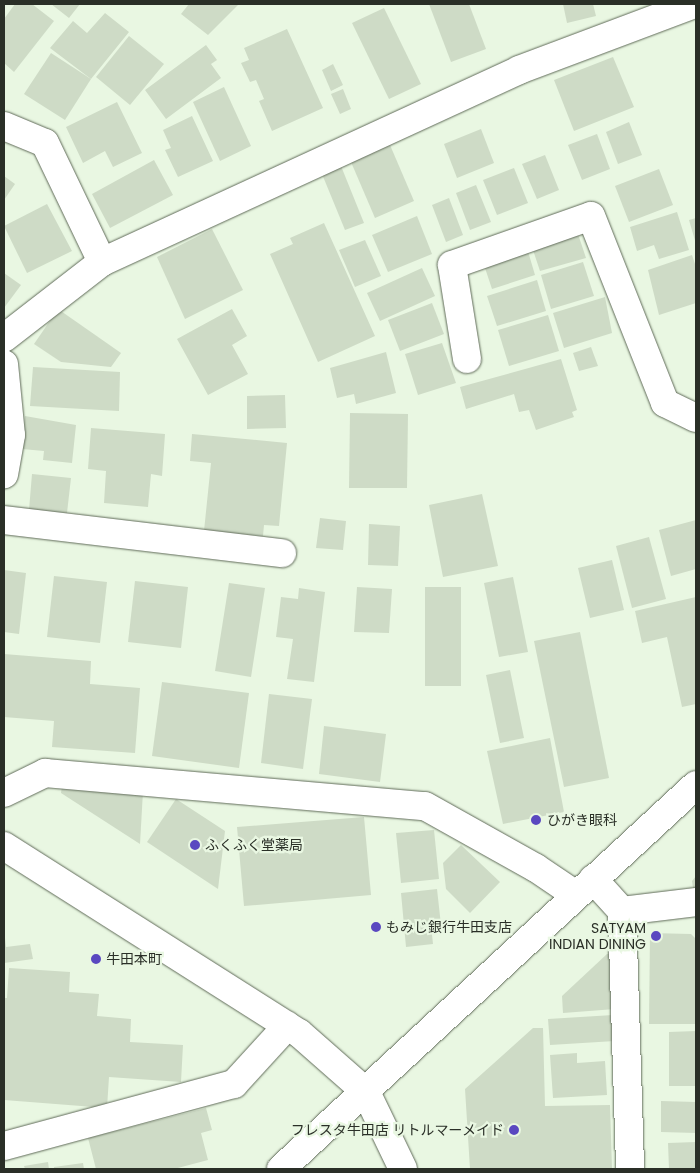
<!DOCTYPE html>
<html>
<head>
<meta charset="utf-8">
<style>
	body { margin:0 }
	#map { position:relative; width:700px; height:1173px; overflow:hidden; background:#e9f7e2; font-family:Poppins,"Noto Sans JP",sans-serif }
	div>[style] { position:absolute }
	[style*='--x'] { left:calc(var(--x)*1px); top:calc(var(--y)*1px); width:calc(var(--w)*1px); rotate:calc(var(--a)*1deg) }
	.building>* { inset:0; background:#cedbc6 }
	.roads { filter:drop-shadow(0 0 1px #606b59) drop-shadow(0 0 1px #606b59) }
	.minor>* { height:28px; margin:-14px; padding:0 14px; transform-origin:14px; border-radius:14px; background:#fff }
	.dots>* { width:14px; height:14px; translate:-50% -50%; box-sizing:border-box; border:2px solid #e9f7e2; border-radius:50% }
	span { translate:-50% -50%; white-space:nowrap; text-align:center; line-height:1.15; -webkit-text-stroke:4.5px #e9f7e2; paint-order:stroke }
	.poi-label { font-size:14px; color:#2a2f27 }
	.left { translate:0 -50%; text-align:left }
	.right { translate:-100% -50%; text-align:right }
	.frame { position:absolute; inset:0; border:5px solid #2a2f27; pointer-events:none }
</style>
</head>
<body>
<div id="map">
	<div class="building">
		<i style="clip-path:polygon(15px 4px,32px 4px,54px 21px,14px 72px,4px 63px,4px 19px)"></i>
		<i style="clip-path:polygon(51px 4px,80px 4px,69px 18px)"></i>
		<i style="clip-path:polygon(189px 4px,239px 4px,208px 35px,181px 14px)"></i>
		<i style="clip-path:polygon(429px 4px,469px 4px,486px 49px,451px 62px)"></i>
		<i style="clip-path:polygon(563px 4px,593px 4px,596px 16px,567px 23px)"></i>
		<i style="clip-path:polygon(384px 8px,421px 84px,389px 99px,352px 23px)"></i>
		<i style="clip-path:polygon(105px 13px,129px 32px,91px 79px,50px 48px,73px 21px,87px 33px)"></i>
		<i style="clip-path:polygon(287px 29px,323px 108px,272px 131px,259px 101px,264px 99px,256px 80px,250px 82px,241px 63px,249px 60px,244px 48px)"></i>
		<i style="clip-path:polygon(129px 36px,164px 64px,130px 105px,96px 77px)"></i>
		<i style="clip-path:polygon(206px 45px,217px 60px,211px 64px,221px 78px,166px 119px,145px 90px)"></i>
		<i style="clip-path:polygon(51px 53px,91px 79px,65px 120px,24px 94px)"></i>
		<i style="clip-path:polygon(613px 57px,634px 107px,574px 131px,554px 80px)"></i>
		<i style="clip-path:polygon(333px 64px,343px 85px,331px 91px,322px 70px)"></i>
		<i style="clip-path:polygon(224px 87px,251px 146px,220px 161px,193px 102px)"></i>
		<i style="clip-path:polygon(343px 89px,351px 109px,340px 114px,331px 94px)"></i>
		<i style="clip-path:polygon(117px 102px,142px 153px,113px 167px,105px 151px,83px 163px,66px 127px)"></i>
		<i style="clip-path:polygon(192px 116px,213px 161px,178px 177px,165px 150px,171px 148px,163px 130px)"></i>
		<i style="clip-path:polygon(629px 122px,642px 155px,618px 164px,606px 132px)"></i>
		<i style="clip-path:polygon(481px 129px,494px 163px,457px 178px,444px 144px)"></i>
		<i style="clip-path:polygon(597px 134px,610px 169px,582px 180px,568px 145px)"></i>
		<i style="clip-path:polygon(390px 145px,414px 201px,375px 218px,351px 162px)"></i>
		<i style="clip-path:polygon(545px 155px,559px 190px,537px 199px,522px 164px)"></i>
		<i style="clip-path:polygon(154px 160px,173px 195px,110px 228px,92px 194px)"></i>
		<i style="clip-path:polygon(341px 166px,364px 223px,345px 230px,322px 174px)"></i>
		<i style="clip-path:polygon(514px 168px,528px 203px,497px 215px,483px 180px)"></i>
		<i style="clip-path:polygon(659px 169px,673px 205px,629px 222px,615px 186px)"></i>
		<i style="clip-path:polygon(4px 176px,15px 184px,4px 200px)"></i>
		<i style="clip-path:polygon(476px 185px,491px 222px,470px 230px,456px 193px)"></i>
		<i style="clip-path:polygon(449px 198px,463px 235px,446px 242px,432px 205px)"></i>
		<i style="clip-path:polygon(47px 204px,72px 251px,27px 273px,4px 226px)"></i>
		<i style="clip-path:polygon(677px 212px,689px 250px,659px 259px,654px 245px,637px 251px,630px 227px)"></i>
		<i style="clip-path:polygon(417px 216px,432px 254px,388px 272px,372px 235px)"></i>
		<i style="clip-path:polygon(696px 218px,696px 244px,689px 220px)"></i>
		<i style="clip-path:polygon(324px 223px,375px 336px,318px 362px,270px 254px,293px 244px,290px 238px)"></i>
		<i style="clip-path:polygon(576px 228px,586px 258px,540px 271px,530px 241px)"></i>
		<i style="clip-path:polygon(212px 229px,243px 290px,185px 319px,157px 257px)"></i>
		<i style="clip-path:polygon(365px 240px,381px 276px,355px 287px,339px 250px)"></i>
		<i style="clip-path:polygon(527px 248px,535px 275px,492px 289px,484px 265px)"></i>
		<i style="clip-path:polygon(692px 255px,696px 267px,696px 303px,659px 315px,648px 270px)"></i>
		<i style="clip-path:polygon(583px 262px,594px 296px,551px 309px,541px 275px)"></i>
		<i style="clip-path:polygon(422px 268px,435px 296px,380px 321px,367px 293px)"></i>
		<i style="clip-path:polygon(4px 273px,21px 285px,4px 308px)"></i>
		<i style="clip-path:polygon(537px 280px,546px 311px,497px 326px,487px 296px)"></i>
		<i style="clip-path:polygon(605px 297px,612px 333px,564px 348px,553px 313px)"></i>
		<i style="clip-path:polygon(432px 303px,444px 334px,400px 351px,388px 320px)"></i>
		<i style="clip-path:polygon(58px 309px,121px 353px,111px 367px,61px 362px,34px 344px)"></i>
		<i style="clip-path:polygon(232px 309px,247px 336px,232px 345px,248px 374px,208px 395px,177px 339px)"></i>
		<i style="clip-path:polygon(548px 315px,559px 351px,509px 366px,498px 330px)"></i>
		<i style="clip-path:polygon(442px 343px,456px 383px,418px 395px,405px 354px)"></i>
		<i style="clip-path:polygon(591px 347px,598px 366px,579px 371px,573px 353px)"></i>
		<i style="clip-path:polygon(386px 352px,396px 393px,356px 404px,354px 394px,337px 398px,330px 368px)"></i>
		<i style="clip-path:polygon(561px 359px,577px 410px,572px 412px,574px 417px,536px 430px,529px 410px,519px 412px,514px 394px,466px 409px,460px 387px)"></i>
		<i style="clip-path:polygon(33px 367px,120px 372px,119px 411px,30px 406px)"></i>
		<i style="clip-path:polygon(285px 395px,286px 428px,247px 429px,247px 396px)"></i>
		<i style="clip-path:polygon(350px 413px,408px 414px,407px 488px,349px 488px)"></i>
		<i style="clip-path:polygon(25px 416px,76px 425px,72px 463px,43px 460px,44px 451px,22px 449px)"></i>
		<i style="clip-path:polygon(91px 428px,165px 434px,162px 476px,151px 474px,148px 507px,104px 503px,106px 471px,88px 469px)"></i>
		<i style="clip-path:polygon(192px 434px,287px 443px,279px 526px,264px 525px,263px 536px,204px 531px,211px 463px,190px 461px)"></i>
		<i style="clip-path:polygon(32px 474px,71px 478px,67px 513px,29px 510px)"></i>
		<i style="clip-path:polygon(482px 494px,498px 566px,443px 577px,429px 505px)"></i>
		<i style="clip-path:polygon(320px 518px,346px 521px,343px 550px,316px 548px)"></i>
		<i style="clip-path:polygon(696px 520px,696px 569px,671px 576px,659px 530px)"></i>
		<i style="clip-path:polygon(369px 524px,400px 526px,398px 566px,368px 565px)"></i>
		<i style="clip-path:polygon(649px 537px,666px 599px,632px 608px,616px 546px)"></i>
		<i style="clip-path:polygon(612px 560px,624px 610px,590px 618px,578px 568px)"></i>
		<i style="clip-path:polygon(4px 570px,26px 573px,19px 634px,4px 632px)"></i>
		<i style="clip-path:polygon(54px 576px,107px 582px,100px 643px,47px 637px)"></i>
		<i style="clip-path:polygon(513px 577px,528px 652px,499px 657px,484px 583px)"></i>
		<i style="clip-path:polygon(135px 581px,188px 587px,181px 648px,128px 642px)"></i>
		<i style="clip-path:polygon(229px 583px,265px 588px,251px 677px,215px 671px)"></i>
		<i style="clip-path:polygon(357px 587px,392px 589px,389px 633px,354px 632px)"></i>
		<i style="clip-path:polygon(425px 587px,461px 587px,461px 686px,425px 686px)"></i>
		<i style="clip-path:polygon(299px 588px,325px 592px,314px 682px,287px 679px,293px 639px,276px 637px,281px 597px,298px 599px)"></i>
		<i style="clip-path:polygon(696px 597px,696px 704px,682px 707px,667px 637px,642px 643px,635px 611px)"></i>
		<i style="clip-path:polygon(580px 632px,609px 778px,564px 787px,534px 641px)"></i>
		<i style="clip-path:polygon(4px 654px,91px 661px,90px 684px,140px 688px,135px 753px,52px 747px,54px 721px,4px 717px)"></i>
		<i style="clip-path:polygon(510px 670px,524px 738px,500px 743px,486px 675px)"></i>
		<i style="clip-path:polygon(162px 682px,249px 693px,239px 768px,152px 756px)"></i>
		<i style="clip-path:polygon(269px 694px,312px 699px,303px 769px,261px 763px)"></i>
		<i style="clip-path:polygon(324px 726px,386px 734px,380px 782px,319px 774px)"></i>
		<i style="clip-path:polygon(550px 738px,564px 812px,503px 824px,487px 751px)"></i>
		<i style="clip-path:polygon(62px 786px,143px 791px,140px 844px,61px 793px)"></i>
		<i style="clip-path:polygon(176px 799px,225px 831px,218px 889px,147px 842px)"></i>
		<i style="clip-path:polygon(364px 817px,371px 895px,244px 906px,237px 827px)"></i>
		<i style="clip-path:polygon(434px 830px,439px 879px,401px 883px,396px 833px)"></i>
		<i style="clip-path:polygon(461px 845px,500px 882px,470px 913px,446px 889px,443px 863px)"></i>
		<i style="clip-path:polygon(696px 876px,696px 888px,693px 888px,692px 881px)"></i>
		<i style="clip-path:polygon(437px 889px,441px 925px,431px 925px,433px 944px,406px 947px,401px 893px)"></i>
		<i style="clip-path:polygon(650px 933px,691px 934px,696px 939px,696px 1024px,649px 1024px)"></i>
		<i style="clip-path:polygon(5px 938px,6px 947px,30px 944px,33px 959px,4px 963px)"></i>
		<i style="clip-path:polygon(607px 954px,611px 954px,615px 1009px,563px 1013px,562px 996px)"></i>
		<i style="clip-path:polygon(9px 968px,70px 972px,69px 992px,99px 994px,97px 1016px,131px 1019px,130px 1042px,183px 1045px,181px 1082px,109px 1077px,107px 1108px,4px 1100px,4px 998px,7px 998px)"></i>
		<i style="clip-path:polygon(613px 1015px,615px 1041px,550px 1045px,548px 1019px)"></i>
		<i style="clip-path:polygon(533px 1028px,543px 1028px,545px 1106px,610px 1105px,612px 1169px,470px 1169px,465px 1089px)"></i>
		<i style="clip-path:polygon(696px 1031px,696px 1086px,669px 1086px,669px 1032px)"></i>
		<i style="clip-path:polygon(577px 1053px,577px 1063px,605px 1061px,607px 1095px,553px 1098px,550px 1055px)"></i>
		<i style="clip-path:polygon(661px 1101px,696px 1102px,696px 1133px,661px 1132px)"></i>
		<i style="clip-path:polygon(206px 1108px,212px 1130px,201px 1133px,208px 1160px,174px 1169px,96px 1169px,88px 1138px)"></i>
		<i style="clip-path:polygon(696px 1142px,696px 1169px,669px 1169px,668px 1143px)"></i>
		<i style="clip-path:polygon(48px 1162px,49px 1169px,25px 1169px,24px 1166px)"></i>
		<i style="clip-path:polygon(83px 1163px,84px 1169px,54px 1169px,54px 1167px)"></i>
	</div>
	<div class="roads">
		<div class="minor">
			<i style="--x:4;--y:126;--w:44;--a:22.5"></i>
			<i style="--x:45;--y:143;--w:132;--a:64.4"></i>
			<i style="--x:4;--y:338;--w:124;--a:-37.8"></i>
			<i style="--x:102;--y:262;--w:459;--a:-24.7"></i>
			<i style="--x:519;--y:70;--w:188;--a:-20.6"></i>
			<i style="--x:467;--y:359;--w:95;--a:-99.1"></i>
			<i style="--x:452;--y:265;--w:147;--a:-19.4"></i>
			<i style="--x:591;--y:216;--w:201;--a:68.4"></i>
			<i style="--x:665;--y:403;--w:34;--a:26"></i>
			<i style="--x:4;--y:364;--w:71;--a:84.4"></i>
			<i style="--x:11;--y:435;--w:40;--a:100"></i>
			<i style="--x:4;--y:520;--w:280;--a:6.8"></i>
			<i style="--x:4;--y:793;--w:46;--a:-26"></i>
			<i style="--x:45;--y:773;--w:381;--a:5"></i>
			<i style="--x:425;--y:806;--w:127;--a:29.2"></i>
			<i style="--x:536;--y:868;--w:48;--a:34"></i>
			<i style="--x:4;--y:846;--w:349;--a:32.4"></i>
			<i style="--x:299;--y:1033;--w:89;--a:41.4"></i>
			<i style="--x:366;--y:1092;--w:85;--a:64.3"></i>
			<i style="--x:593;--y:879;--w:43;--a:47.8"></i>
			<i style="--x:622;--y:911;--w:75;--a:-6.9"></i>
			<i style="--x:622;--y:911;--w:258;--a:88.2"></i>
			<i style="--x:4;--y:1146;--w:238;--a:-15.1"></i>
			<i style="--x:234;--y:1084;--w:79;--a:-47.6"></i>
			<i style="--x:281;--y:1169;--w:565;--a:-42.78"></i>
		</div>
	</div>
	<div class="dots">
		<i style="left:536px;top:820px;background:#5a48c0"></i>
		<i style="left:195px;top:845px;background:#5a48c0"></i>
		<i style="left:376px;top:927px;background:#5a48c0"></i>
		<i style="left:656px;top:936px;background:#5a48c0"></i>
		<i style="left:96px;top:959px;background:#5a48c0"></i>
		<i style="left:514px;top:1130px;background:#5a48c0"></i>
	</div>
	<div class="poi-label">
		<span class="left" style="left:547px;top:820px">ひがき眼科</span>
		<span class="left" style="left:205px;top:845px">ふくふく堂薬局</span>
		<span class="left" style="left:386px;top:927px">もみじ銀行牛田支店</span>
		<span class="right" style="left:646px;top:936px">SATYAM<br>INDIAN DINING</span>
		<span class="left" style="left:106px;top:959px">牛田本町</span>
		<span class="right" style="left:504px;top:1130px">フレスタ牛田店 リトルマーメイド</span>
	</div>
	<div class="frame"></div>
</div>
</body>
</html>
